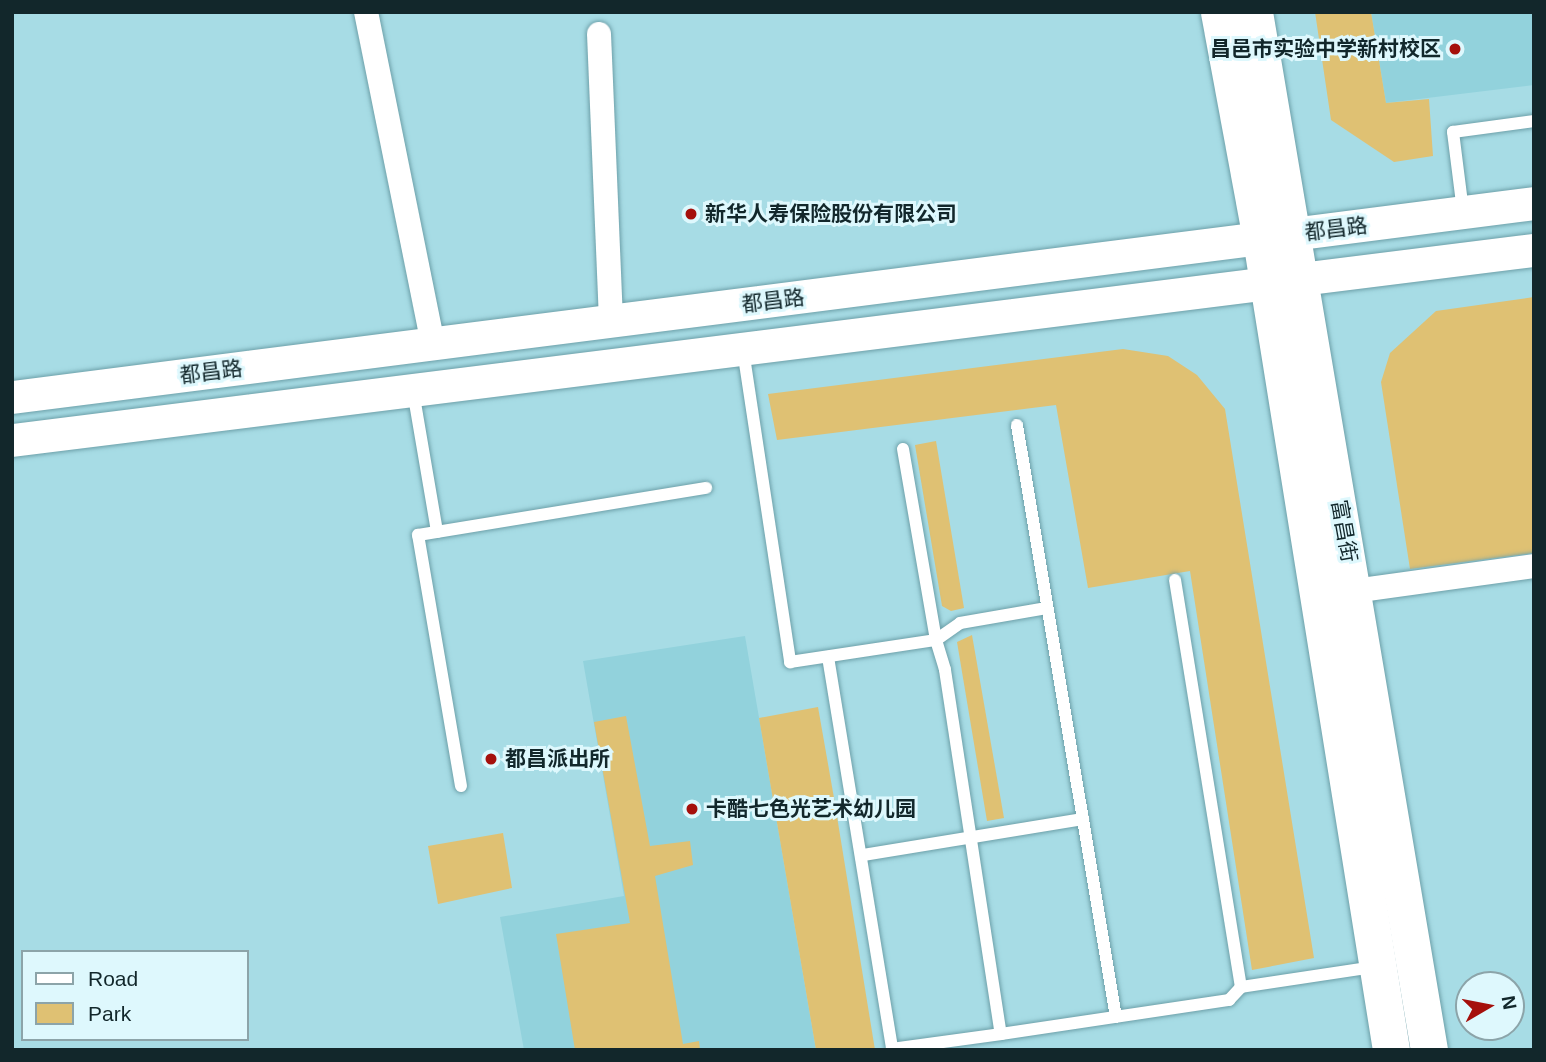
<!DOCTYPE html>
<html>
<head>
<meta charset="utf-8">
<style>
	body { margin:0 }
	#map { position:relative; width:1546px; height:1062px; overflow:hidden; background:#a7dce5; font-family:Helvetica,"Noto Sans SC",sans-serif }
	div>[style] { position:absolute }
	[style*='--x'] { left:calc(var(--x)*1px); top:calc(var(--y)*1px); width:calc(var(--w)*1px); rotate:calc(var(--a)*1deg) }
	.built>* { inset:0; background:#92d2dc }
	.green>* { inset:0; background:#dfc173 }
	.roads { filter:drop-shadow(0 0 2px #6da0a9) drop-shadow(0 0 2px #6da0a9) }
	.lane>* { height:12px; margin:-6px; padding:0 6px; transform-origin:6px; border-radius:6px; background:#fff }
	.street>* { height:24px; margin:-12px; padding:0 12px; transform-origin:12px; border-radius:12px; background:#fff }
	.secondary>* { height:33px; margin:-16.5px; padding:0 16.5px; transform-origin:16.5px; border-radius:16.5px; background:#fff }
	.primary>* { height:37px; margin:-18.5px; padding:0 18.5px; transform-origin:18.5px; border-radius:18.5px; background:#fff }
	.dots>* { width:19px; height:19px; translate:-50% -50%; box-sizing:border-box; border:4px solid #def8fd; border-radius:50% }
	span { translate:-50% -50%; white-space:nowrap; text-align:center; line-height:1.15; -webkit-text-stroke:6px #def8fd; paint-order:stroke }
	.poi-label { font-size:21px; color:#12272b; font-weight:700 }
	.right { translate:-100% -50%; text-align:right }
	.left { translate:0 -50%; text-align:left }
	.street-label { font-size:21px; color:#12272b }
	.frame { position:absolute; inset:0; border:14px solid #12272b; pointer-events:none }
	.legend { position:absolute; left:21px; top:950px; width:228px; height:91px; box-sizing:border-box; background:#def8fd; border:2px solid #8ca4a9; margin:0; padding:9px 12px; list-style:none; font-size:21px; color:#12272b }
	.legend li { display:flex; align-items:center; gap:14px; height:35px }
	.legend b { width:35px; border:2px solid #8ca4a9 }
	.north { position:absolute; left:1455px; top:971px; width:70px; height:70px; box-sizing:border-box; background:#def8fd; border:2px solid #8ca4a9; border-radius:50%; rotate:80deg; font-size:19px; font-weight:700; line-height:28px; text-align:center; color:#12272b }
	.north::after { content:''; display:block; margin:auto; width:24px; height:32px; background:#a5100c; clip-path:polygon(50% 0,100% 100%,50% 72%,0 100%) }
</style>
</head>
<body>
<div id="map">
	<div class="built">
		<i style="clip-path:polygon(1371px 12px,1534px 12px,1534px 85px,1386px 103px)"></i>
		<i style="clip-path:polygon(745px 636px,816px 1050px,524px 1050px,500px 917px,624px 896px,583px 661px)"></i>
	</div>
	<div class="green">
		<i style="clip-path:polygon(1315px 12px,1371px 12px,1386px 103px,1429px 99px,1433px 156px,1394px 162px,1331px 120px)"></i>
		<i style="clip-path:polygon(1534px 297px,1534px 553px,1410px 569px,1381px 382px,1390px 353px,1436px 311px)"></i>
		<i style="clip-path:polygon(1123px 349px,1168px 356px,1197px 375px,1225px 409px,1314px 958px,1252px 970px,1190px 571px,1088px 588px,1056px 405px,777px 440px,768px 394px)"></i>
		<i style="clip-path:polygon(936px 441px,964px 608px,951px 611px,942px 606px,915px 445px)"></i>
		<i style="clip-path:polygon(972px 635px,1004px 818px,987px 821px,957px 642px)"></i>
		<i style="clip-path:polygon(818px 707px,834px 798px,875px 1050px,816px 1050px,759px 718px)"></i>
		<i style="clip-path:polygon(626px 716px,650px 846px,690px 841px,693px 865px,655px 876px,683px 1044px,699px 1041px,700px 1050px,575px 1050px,556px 934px,630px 923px,594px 722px)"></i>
		<i style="clip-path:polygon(503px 833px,512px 888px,438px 904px,428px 846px)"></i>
	</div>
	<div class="roads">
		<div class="lane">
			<i style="--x:1463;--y:211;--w:80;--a:-97.2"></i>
			<i style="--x:1453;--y:132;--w:82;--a:-7.7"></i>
			<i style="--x:743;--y:350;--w:316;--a:81.4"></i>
			<i style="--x:790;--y:662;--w:148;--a:-8.6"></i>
			<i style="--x:936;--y:640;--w:29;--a:-35"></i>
			<i style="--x:960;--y:623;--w:88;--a:-9.8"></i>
			<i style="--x:413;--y:391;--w:143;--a:80.3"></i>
			<i style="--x:1017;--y:425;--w:600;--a:80.51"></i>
			<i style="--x:903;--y:449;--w:194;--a:80.2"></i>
			<i style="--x:936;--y:640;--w:31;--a:73"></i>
			<i style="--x:945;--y:670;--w:368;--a:81.3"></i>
			<i style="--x:1001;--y:1034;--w:231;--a:-8.5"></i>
			<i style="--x:1229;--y:1000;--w:18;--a:-47"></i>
			<i style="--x:1241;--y:987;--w:134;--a:-8.6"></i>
			<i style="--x:1175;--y:580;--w:412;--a:80.8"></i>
			<i style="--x:828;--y:657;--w:397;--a:80.7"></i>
			<i style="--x:892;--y:1049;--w:110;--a:-7.8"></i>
			<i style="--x:461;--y:786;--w:255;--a:-99.7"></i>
			<i style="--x:418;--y:535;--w:292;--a:-9.3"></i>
			<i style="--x:863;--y:855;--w:223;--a:-9.3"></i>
		</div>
		<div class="street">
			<i style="--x:366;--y:12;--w:339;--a:78.6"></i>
			<i style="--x:599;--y:34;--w:287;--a:87.6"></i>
			<i style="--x:1354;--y:591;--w:182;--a:-7.9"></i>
		</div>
		<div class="secondary">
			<i style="--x:12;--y:397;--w:1534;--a:-7.26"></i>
			<i style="--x:12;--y:440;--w:1534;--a:-7.12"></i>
		</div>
		<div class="primary">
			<i style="--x:1219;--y:12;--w:231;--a:79.5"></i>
			<i style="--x:1261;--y:239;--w:821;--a:80.89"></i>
			<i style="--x:1254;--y:12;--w:1053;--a:80.43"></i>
		</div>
	</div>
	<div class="dots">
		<i style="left:1455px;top:49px;background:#a5100c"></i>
		<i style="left:691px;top:214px;background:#a5100c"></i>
		<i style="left:491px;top:759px;background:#a5100c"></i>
		<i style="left:692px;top:809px;background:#a5100c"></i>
	</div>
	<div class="poi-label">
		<span class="right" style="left:1441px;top:49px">昌邑市实验中学新村校区</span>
		<span class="left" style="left:705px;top:214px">新华人寿保险股份有限公司</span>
		<span class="left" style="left:505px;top:759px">都昌派出所</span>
		<span class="left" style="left:706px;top:809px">卡酷七色光艺术幼儿园</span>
	</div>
	<div class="street-label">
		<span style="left:1336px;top:229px;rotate:-7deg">都昌路</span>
		<span style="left:773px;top:301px;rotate:-7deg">都昌路</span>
		<span style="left:211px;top:372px;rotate:-7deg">都昌路</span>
		<span style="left:1344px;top:531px;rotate:80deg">富昌街</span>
	</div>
	<div class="frame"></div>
	<ul class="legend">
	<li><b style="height:9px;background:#fff"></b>Road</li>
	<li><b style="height:19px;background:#dfc173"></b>Park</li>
	</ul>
	<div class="north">N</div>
</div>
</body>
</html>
